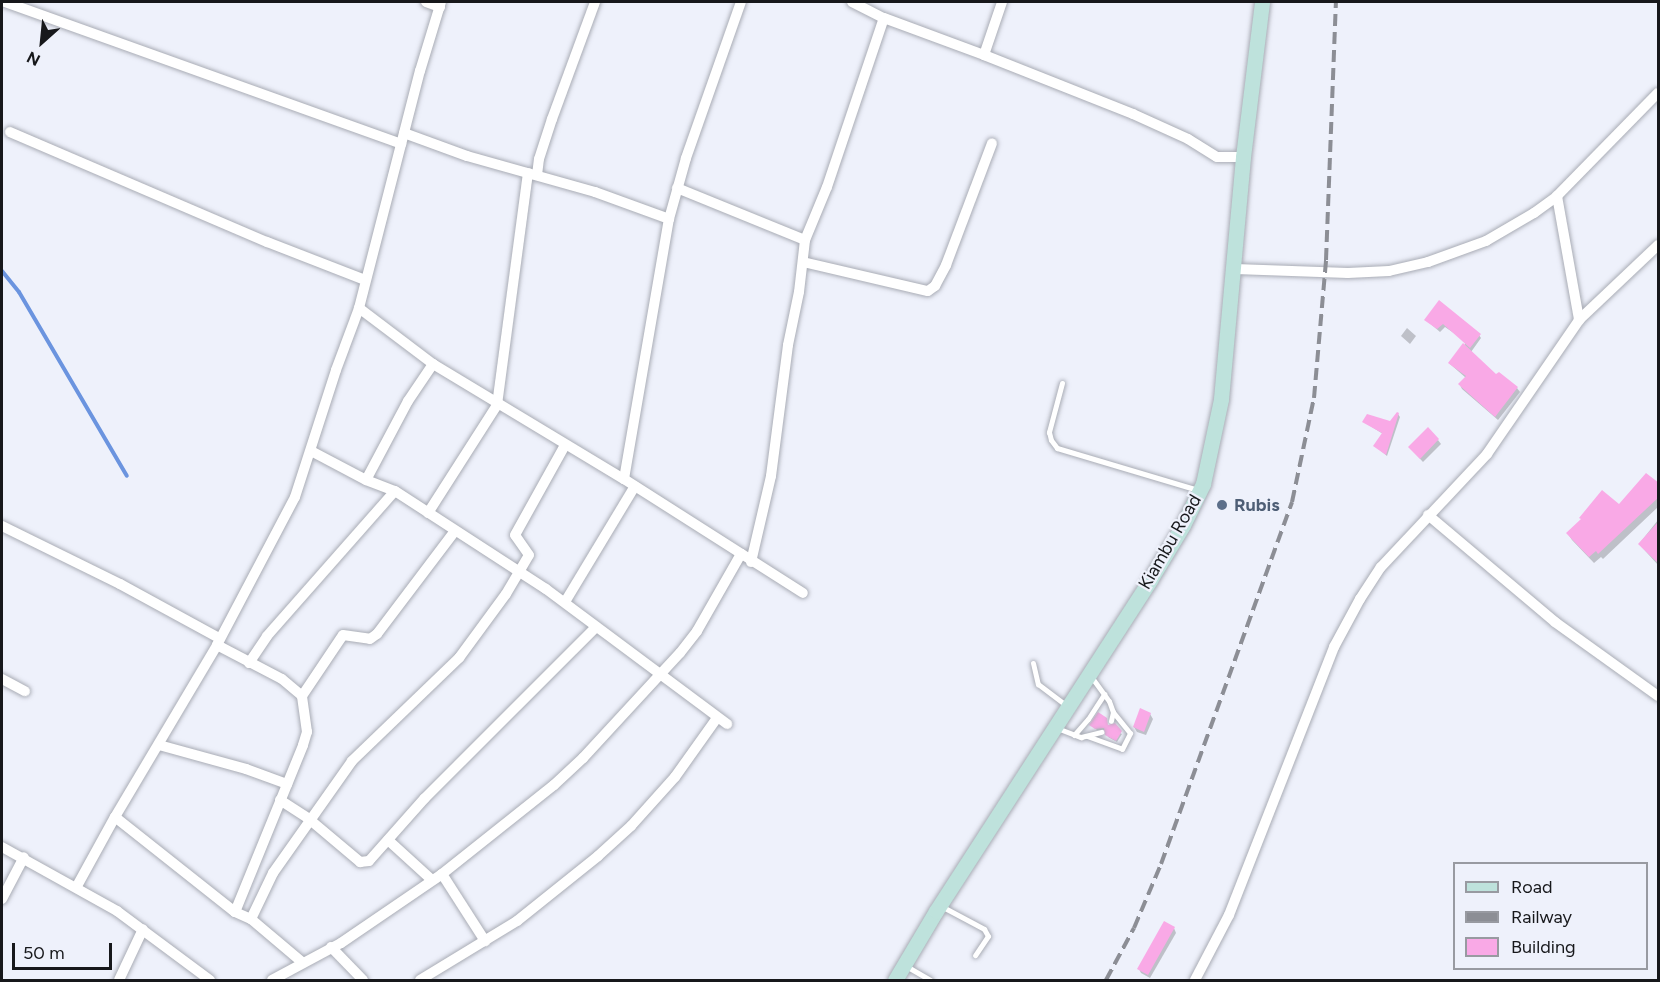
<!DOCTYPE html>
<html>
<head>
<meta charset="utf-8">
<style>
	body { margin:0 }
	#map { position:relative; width:1660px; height:982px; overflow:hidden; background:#eef1fb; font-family:Figtree,sans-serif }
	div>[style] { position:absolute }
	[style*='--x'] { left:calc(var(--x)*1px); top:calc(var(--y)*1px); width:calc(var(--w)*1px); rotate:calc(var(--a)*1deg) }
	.shadow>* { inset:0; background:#0003 }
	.stream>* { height:4px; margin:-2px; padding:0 2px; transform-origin:2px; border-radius:2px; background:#6b94df }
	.building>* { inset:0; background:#f9a9e6 }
	.roads { filter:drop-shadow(0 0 2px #a9acb5) drop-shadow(0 0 2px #a9acb5) }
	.lane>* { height:5px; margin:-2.5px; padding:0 2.5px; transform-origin:2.5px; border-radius:2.5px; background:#fff }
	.street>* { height:10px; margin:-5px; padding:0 5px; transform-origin:5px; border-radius:5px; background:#fff }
	.secondary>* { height:15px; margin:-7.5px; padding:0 7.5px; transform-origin:7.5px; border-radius:7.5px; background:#bee2dc }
	.rail>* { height:4px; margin-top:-2px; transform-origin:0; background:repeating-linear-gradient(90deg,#8c8e95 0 12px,transparent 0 18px) }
	.dots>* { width:16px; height:16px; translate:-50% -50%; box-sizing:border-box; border:3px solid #eef1fb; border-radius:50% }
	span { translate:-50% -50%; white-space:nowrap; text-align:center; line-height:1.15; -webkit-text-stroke:4.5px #eef1fb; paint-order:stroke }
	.service-label { font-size:18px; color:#4e5e75; font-weight:700 }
	.left { translate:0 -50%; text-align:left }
	.street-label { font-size:18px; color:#17181b }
	.frame { position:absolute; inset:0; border:3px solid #17181b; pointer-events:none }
	.legend { position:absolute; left:1453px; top:862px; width:195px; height:108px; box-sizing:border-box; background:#eef1fb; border:2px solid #989aa1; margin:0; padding:8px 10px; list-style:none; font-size:18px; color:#17181b }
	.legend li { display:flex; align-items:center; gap:12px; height:30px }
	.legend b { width:30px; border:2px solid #989aa1 }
	.north { position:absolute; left:12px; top:12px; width:60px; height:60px; -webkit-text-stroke:4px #eef1fb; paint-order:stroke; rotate:207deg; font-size:16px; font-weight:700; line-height:24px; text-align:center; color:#17181b }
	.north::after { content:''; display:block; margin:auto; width:21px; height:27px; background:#17181b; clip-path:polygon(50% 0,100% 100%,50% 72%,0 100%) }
	.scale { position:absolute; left:12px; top:943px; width:100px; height:27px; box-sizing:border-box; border:3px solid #17181b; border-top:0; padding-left:8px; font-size:18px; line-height:21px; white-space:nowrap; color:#17181b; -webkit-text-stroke:4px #eef1fb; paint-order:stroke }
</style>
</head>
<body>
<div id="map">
	<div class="shadow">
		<i style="clip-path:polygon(1439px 302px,1479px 335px,1481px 338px,1471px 352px,1497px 376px,1517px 388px,1520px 392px,1498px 420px,1462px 389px,1460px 385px,1466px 378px,1450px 364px,1465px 344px,1464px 340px,1445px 327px,1440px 332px,1426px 320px)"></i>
		<i style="clip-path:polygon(1407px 328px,1416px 336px,1410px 344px,1401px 336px)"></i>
		<i style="clip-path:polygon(1398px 414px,1400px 417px,1387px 456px,1375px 446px,1383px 434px,1364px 422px,1391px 423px)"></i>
		<i style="clip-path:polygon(1438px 440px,1441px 444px,1423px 462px,1410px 448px)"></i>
		<i style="clip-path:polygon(1658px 485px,1658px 507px,1603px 559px,1601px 557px,1594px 563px,1572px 540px,1568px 534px)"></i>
		<i style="clip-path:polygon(1658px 520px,1658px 565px,1639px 544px)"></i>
		<i style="clip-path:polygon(1150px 714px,1153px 719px,1146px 735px,1137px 732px,1134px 727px)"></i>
		<i style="clip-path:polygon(1091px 725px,1108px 727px,1122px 734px,1117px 742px,1108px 737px,1106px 730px,1097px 730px)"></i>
		<i style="clip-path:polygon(1174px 928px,1176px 933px,1150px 978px,1141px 973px,1139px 969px)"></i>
	</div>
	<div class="stream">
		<i style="--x:2;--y:271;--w:27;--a:51"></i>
		<i style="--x:19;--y:292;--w:213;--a:59.6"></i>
	</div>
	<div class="building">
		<i style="clip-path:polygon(1439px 300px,1481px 334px,1470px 348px,1443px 324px,1437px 329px,1424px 320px)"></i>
		<i style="clip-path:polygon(1463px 343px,1496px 374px,1499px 372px,1518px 387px,1495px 417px,1458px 384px,1466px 376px,1448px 363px)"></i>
		<i style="clip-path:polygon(1397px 412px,1399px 413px,1386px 455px,1373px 446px,1382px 433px,1362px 422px,1367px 414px,1390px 421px)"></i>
		<i style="clip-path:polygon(1428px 427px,1439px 439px,1420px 459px,1408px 447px)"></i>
		<i style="clip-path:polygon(1646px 473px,1659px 483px,1659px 497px,1598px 554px,1596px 551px,1589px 557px,1566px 533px,1581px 519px,1579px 518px,1602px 490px,1619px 504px)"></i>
		<i style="clip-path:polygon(1659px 521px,1659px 564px,1638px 544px)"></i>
		<i style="clip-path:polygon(1140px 708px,1151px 713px,1144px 732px,1133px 727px)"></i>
		<i style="clip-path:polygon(1098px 712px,1107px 718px,1108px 725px,1115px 723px,1122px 731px,1116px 741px,1105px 735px,1104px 728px,1095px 729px,1089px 725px)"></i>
		<i style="clip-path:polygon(1164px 921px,1175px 927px,1148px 975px,1137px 969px)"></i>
	</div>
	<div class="roads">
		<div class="lane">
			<i style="--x:1062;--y:383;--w:51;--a:104.9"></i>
			<i style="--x:1049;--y:432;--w:8;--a:76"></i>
			<i style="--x:1051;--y:440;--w:10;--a:53"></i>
			<i style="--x:1057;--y:448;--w:147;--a:16.6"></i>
			<i style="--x:1033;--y:663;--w:22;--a:77"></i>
			<i style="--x:1038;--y:684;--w:36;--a:37"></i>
			<i style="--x:1090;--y:675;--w:32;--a:54"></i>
			<i style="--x:1109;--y:701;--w:12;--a:70"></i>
			<i style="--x:1113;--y:712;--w:9;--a:103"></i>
			<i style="--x:1057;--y:728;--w:26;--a:21"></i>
			<i style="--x:1081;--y:737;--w:21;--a:-14"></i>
			<i style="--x:1074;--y:735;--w:21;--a:-49"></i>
			<i style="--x:1088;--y:719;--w:30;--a:-57"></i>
			<i style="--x:1087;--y:736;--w:37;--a:20"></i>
			<i style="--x:1122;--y:749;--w:18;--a:-63"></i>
			<i style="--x:1130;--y:733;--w:27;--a:-129"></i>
			<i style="--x:941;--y:906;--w:49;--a:28.1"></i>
			<i style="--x:984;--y:929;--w:8;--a:60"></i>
			<i style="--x:988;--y:936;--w:23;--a:124"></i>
			<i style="--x:906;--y:966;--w:28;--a:30"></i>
		</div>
		<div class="street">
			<i style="--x:5;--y:2;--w:421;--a:19.7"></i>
			<i style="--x:426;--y:2;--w:15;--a:20"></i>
			<i style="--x:852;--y:2;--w:36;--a:27"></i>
			<i style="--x:884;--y:18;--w:107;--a:20.3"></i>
			<i style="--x:984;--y:55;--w:56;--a:-71.2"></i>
			<i style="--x:984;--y:55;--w:160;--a:21.6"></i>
			<i style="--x:1133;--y:114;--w:60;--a:24.4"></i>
			<i style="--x:1188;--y:139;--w:34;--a:32"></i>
			<i style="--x:1217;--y:157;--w:26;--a:0"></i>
			<i style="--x:10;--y:132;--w:280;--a:23.2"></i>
			<i style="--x:267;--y:242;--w:105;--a:21.2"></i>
			<i style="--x:404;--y:133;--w:67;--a:20.1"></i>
			<i style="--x:467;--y:156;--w:133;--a:15.7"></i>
			<i style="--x:595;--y:192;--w:79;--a:20"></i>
			<i style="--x:537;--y:175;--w:16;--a:-83"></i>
			<i style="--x:539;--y:159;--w:42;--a:-72"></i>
			<i style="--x:552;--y:119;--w:125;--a:-69.8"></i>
			<i style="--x:677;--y:188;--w:138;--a:22.1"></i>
			<i style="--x:1557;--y:196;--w:126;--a:79.9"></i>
			<i style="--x:803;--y:262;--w:128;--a:13.1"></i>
			<i style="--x:928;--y:291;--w:9;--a:-36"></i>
			<i style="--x:935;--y:286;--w:24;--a:-62"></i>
			<i style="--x:946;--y:265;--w:130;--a:-69.3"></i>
			<i style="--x:1235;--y:269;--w:113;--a:2"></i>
			<i style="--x:1348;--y:273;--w:41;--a:-2.8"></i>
			<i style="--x:1389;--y:271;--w:40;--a:-13"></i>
			<i style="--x:1428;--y:262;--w:62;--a:-19.9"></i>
			<i style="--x:1486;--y:241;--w:56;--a:-30.3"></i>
			<i style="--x:1534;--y:213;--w:29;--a:-36"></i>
			<i style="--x:1557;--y:196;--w:144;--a:-45.6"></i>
			<i style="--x:359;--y:308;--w:93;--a:37.1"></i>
			<i style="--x:433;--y:364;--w:223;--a:31.1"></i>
			<i style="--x:624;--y:479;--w:212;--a:32.5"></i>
			<i style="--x:433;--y:364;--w:45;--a:124"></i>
			<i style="--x:408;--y:401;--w:89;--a:118"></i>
			<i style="--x:366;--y:480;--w:31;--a:21"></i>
			<i style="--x:395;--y:491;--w:180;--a:33"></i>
			<i style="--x:546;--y:589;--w:226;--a:36.7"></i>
			<i style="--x:311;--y:451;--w:62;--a:27.8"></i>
			<i style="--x:624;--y:479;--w:264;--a:-80.2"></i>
			<i style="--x:669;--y:219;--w:63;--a:-74.4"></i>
			<i style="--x:686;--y:158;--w:165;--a:-70.6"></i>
			<i style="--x:428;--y:513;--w:128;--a:-57.4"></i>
			<i style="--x:497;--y:405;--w:234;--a:-82.4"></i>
			<i style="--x:1428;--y:515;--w:166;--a:40.1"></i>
			<i style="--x:1555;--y:622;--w:127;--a:35.7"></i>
			<i style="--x:2;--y:526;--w:131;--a:26.2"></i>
			<i style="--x:120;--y:584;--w:113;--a:28.6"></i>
			<i style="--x:751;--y:562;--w:88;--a:-76.9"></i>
			<i style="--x:771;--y:476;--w:132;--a:-82.6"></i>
			<i style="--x:788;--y:345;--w:54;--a:-78.3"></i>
			<i style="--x:799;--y:292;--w:52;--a:-83.4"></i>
			<i style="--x:805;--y:240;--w:57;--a:-67.5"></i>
			<i style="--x:827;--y:187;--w:178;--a:-71.4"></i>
			<i style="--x:565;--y:602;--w:135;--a:-58.9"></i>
			<i style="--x:217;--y:645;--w:73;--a:27.6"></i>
			<i style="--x:282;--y:679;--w:26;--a:40"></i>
			<i style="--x:249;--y:663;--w:32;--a:-56"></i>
			<i style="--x:267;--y:636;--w:193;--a:-48.6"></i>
			<i style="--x:2;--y:679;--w:26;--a:28"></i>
			<i style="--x:159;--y:745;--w:90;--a:15.4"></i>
			<i style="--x:246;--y:769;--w:44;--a:20.1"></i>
			<i style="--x:280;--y:800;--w:35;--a:33"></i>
			<i style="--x:309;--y:819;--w:67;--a:40.1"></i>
			<i style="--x:360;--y:862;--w:9;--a:-6"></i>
			<i style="--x:369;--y:861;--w:84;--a:-48.4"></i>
			<i style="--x:425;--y:798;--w:242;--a:-45"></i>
			<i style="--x:115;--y:817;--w:153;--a:38.4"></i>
			<i style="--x:235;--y:912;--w:17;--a:24"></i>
			<i style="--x:251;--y:919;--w:68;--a:40.2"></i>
			<i style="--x:388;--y:840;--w:59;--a:42.3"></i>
			<i style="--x:2;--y:847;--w:132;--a:29.1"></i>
			<i style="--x:117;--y:911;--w:116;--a:36.6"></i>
			<i style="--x:442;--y:874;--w:80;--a:57.3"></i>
			<i style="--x:77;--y:886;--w:79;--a:-61.2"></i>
			<i style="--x:115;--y:817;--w:200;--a:-59.3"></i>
			<i style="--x:217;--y:645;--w:167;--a:-62.2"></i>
			<i style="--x:295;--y:497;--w:133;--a:-72.1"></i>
			<i style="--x:336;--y:370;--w:66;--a:-69.6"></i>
			<i style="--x:359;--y:308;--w:245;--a:-75.6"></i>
			<i style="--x:420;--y:71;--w:72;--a:-73.1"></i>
			<i style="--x:2;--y:899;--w:47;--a:-62.4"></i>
			<i style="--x:235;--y:912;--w:180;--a:-67.8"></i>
			<i style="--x:303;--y:745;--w:14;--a:-73"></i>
			<i style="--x:307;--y:732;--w:36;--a:-98"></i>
			<i style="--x:302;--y:696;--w:73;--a:-56.1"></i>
			<i style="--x:343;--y:635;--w:27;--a:8"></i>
			<i style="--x:370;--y:639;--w:9;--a:-36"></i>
			<i style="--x:377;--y:634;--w:129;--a:-52.9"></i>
			<i style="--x:251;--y:919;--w:51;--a:-64.4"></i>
			<i style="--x:273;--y:873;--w:137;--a:-54.8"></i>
			<i style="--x:352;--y:761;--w:149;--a:-43.9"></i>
			<i style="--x:459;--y:658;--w:79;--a:-53.7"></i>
			<i style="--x:506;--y:594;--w:45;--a:-59.5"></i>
			<i style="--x:529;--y:555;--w:24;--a:-125"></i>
			<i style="--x:515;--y:535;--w:103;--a:-60.9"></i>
			<i style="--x:331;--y:947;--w:46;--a:45.9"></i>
			<i style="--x:119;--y:980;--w:56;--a:-64.8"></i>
			<i style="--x:272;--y:980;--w:78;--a:-28.2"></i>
			<i style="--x:341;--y:943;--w:122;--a:-34.3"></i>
			<i style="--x:442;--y:874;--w:143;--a:-38.5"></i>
			<i style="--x:554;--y:785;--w:40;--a:-43"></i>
			<i style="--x:583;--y:758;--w:143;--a:-47.3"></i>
			<i style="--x:680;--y:653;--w:28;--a:-52"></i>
			<i style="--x:697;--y:631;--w:89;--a:-60.3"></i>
			<i style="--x:420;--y:980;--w:114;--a:-31.3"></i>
			<i style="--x:517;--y:921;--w:104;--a:-38.7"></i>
			<i style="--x:598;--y:856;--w:45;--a:-42.3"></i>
			<i style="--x:631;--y:826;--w:66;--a:-48.1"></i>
			<i style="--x:675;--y:777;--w:72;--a:-54.6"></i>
			<i style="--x:1195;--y:980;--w:73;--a:-62.4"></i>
			<i style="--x:1229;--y:915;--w:288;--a:-68.6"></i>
			<i style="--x:1334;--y:647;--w:55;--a:-61.6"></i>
			<i style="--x:1360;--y:599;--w:38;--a:-57"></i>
			<i style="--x:1381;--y:567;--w:155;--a:-46.8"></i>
			<i style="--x:1487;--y:454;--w:163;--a:-55.5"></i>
			<i style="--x:1579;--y:320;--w:109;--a:-43.5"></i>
		</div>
		<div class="secondary">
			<i style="--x:895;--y:980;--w:80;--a:-59.3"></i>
			<i style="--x:936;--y:911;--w:394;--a:-57.1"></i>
			<i style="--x:1150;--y:580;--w:64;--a:-59"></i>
			<i style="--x:1183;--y:525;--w:46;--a:-64"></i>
			<i style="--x:1203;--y:484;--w:87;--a:-78"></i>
			<i style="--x:1221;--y:399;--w:243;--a:-84.8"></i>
			<i style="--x:1243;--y:157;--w:156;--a:-83"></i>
		</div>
	</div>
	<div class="rail">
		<i style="--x:1106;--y:980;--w:59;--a:-61.7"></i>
		<i style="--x:1134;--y:928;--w:69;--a:-67.1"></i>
		<i style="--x:1161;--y:864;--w:385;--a:-70.1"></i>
		<i style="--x:1292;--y:502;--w:106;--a:-78.1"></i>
		<i style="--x:1314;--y:398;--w:139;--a:-85"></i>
		<i style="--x:1326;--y:260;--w:258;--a:-87.8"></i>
	</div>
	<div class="dots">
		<i style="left:1222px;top:505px;background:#5c6f8a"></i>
	</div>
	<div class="service-label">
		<span class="left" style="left:1234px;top:505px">Rubis</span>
	</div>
	<div class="street-label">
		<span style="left:1170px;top:542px;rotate:-60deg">Kiambu Road</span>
	</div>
	<div class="frame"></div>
	<ul class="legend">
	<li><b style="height:8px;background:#bee2dc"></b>Road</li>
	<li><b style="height:8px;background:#8c8e95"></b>Railway</li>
	<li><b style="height:16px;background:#f9a9e6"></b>Building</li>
	</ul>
	<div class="north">N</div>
	<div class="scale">50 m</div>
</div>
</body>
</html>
